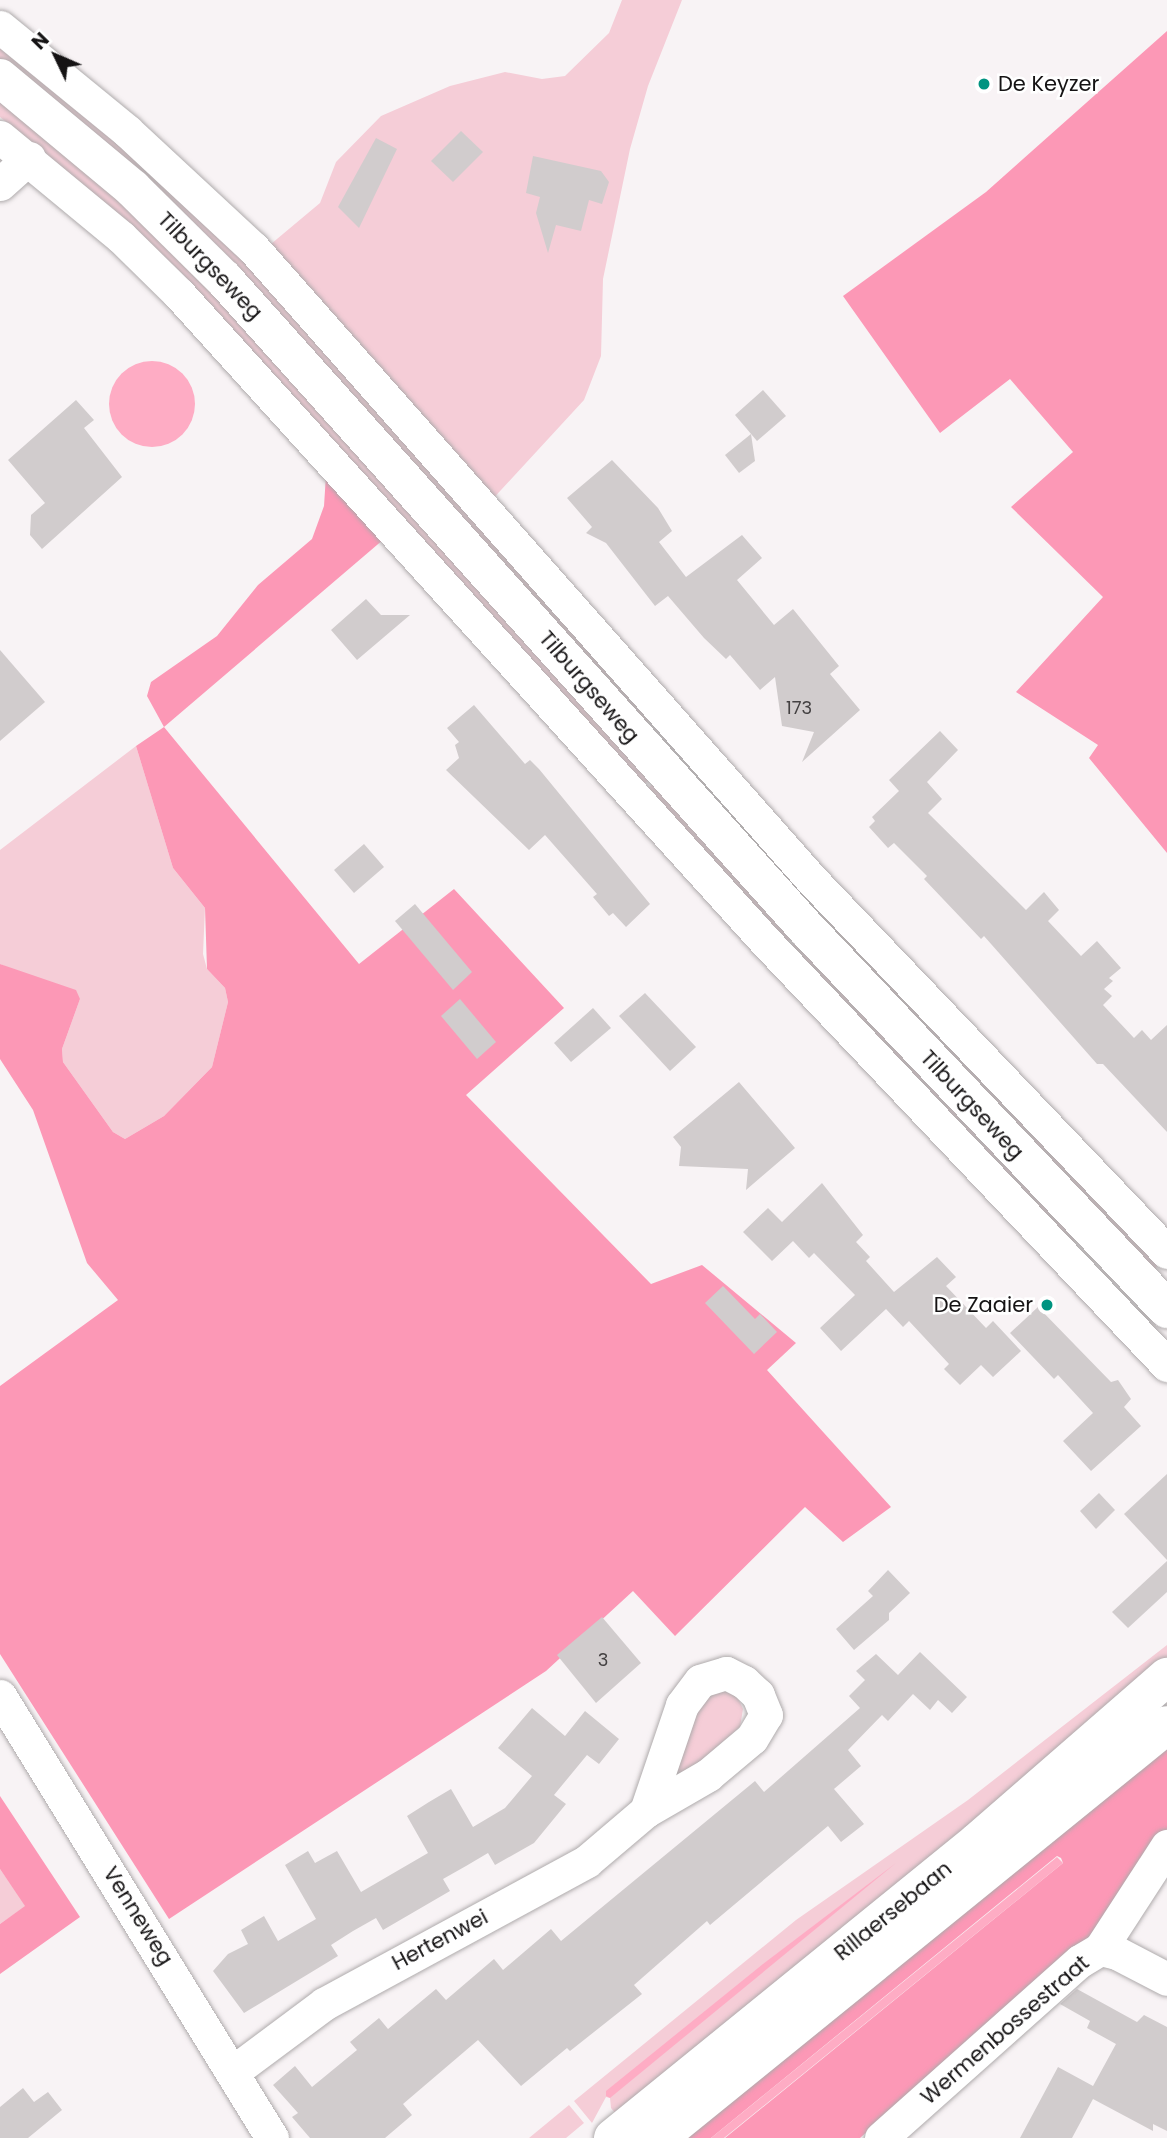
<!DOCTYPE html>
<html>
<head>
<meta charset="utf-8">
<style>
	body { margin:0 }
	#map { position:relative; width:1167px; height:2138px; overflow:hidden; background:#f8f3f5; font-family:Poppins,sans-serif }
	div>[style] { position:absolute }
	[style*='--x'] { left:calc(var(--x)*1px); top:calc(var(--y)*1px); width:calc(var(--w)*1px); rotate:calc(var(--a)*1deg) }
	.green>* { inset:0; background:#f5cdd7 }
	.forest>* { inset:0; background:#fc98b6 }
	.water>* { inset:0; background:#feacc4 }
	.round { border-radius:50% }
	.building>* { inset:0; background:#d1cccd }
	.roads { filter:drop-shadow(0 0 2px #afabac) drop-shadow(0 0 2px #afabac) }
	.street>* { height:33px; margin:-16.5px; padding:0 16.5px; transform-origin:16.5px; border-radius:16.5px; background:#fff }
	.secondary>* { height:38px; margin:-19px; padding:0 19px; transform-origin:19px; border-radius:19px; background:#fff }
	.dots>* { width:19px; height:19px; translate:-50% -50%; box-sizing:border-box; border:4px solid #fff; border-radius:50% }
	span { translate:-50% -50%; white-space:nowrap; text-align:center; line-height:1.15; -webkit-text-stroke:5px #fff; paint-order:stroke }
	.number-label { font-size:18px; color:#444142 }
	.number-label span { -webkit-text-stroke-width:0 }
	.poi-label { font-size:21px; color:#151314 }
	.left { translate:0 -50%; text-align:left }
	.right { translate:-100% -50%; text-align:right }
	.street-label { font-size:21px; color:#151314 }
	.north { position:absolute; left:21px; top:21px; width:70px; height:70px; -webkit-text-stroke:5px #fff; paint-order:stroke; rotate:314deg; font-size:19px; font-weight:700; line-height:28px; text-align:center; color:#151314 }
	.north::after { content:''; display:block; margin:auto; width:24px; height:32px; background:#151314; clip-path:polygon(50% 0,100% 100%,50% 72%,0 100%) }
</style>
</head>
<body>
<div id="map">
	<div class="green">
		<i style="clip-path:polygon(622px 0,682px 0,648px 86px,630px 149px,603px 279px,601px 356px,584px 400px,489px 503px,271px 244px,320px 203px,336px 162px,381px 116px,450px 86px,505px 72px,542px 79px,565px 76px,609px 33px)"></i>
		<i style="clip-path:polygon(0 46px,55px 89px,230px 245px,650px 719px,644px 725px,70px 112px,0 59px)"></i>
		<i style="clip-path:polygon(0 97px,45px 132px,206px 282px,650px 779px,643px 785px,180px 272px,104px 202px,0 117px)"></i>
		<i style="clip-path:polygon(136px 746px,173px 868px,205px 908px,203px 954px,207px 969px,225px 988px,228px 1002px,212px 1067px,164px 1116px,125px 1139px,113px 1132px,63px 1062px,62px 1049px,80px 999px,0 964px,0 850px)"></i>
		<i style="clip-path:polygon(653px 784px,793px 937px,786px 943px,647px 789px)"></i>
		<i style="clip-path:polygon(825px 915px,1159px 1261px,1155px 1270px,820px 920px)"></i>
		<i style="clip-path:polygon(797px 941px,1074px 1235px,1074px 1249px,790px 948px)"></i>
		<i style="clip-path:polygon(1167px 1645px,1167px 1667px,622px 2121px,611px 2108px,610px 2098px,606px 2097px,592px 2123px,574px 2101px,796px 1920px,968px 1800px)"></i>
		<i style="clip-path:polygon(722px 1687px,737px 1696px,743px 1709px,740px 1727px,683px 1776px,674px 1772px,697px 1697px)"></i>
		<i style="clip-path:polygon(0 1869px,26px 1906px,0 1924px)"></i>
		<i style="clip-path:polygon(569px 2105px,584px 2123px,566px 2138px,529px 2138px)"></i>
	</div>
	<div class="forest">
		<i style="clip-path:polygon(1167px 31px,1167px 853px,1089px 758px,1098px 745px,1016px 692px,1103px 597px,1011px 507px,1073px 452px,1010px 379px,940px 433px,843px 296px,986px 192px)"></i>
		<i style="clip-path:polygon(326px 475px,384px 539px,164px 727px,359px 964px,454px 889px,564px 1008px,466px 1095px,651px 1284px,702px 1265px,796px 1343px,767px 1370px,891px 1507px,843px 1542px,805px 1507px,675px 1636px,633px 1591px,546px 1671px,169px 1919px,0 1654px,0 1386px,118px 1300px,87px 1263px,33px 1110px,0 1059px,0 964px,76px 990px,80px 999px,62px 1049px,63px 1062px,113px 1132px,125px 1139px,164px 1116px,212px 1067px,228px 1002px,225px 988px,207px 969px,205px 908px,173px 868px,136px 746px,164px 727px,147px 696px,151px 682px,217px 636px,258px 585px,312px 539px,324px 506px)"></i>
		<i style="clip-path:polygon(1167px 1733px,1167px 1832px,1096px 1938px,1077px 1944px,860px 2138px,725px 2138px,1063px 1863px,1061px 1858px,1057px 1856px,711px 2138px,669px 2138px)"></i>
		<i style="clip-path:polygon(0 1796px,80px 1917px,0 1974px,0 1924px,25px 1906px,0 1869px)"></i>
	</div>
	<div class="water">
		<i class="round" style="left:109px;top:361px;width:86px;height:86px"></i>
		<i style="clip-path:polygon(1057px 1857px,1063px 1863px,724px 2138px,711px 2138px)"></i>
		<i style="clip-path:polygon(896px 1863px,610px 2098px,606px 2096px,606px 2091px,763px 1964px)"></i>
	</div>
	<div class="building">
		<i style="clip-path:polygon(461px 131px,483px 152px,453px 182px,431px 161px)"></i>
		<i style="clip-path:polygon(376px 138px,397px 149px,359px 228px,338px 207px)"></i>
		<i style="clip-path:polygon(533px 156px,601px 171px,609px 182px,602px 204px,589px 200px,581px 231px,556px 225px,548px 253px,536px 213px,540px 197px,526px 193px)"></i>
		<i style="clip-path:polygon(763px 390px,786px 416px,757px 441px,735px 415px)"></i>
		<i style="clip-path:polygon(76px 400px,94px 420px,84px 428px,122px 477px,42px 549px,30px 535px,31px 515px,45px 503px,8px 460px)"></i>
		<i style="clip-path:polygon(751px 434px,755px 461px,739px 473px,725px 455px)"></i>
		<i style="clip-path:polygon(612px 460px,658px 508px,672px 531px,659px 542px,686px 577px,742px 535px,762px 558px,737px 580px,774px 625px,793px 609px,839px 666px,830px 674px,860px 710px,802px 762px,814px 732px,782px 726px,775px 677px,760px 690px,730px 655px,726px 659px,704px 638px,668px 596px,655px 606px,606px 543px,586px 533px,592px 527px,567px 498px)"></i>
		<i style="clip-path:polygon(366px 599px,381px 615px,410px 615px,357px 660px,331px 630px)"></i>
		<i style="clip-path:polygon(0 650px,45px 702px,0 741px)"></i>
		<i style="clip-path:polygon(474px 705px,525px 764px,530px 760px,539px 769px,650px 904px,626px 927px,613px 913px,609px 916px,593px 897px,597px 894px,545px 835px,529px 850px,446px 770px,459px 758px,455px 745px,459px 742px,447px 728px)"></i>
		<i style="clip-path:polygon(940px 731px,958px 750px,927px 782px,942px 799px,928px 813px,1026px 910px,1044px 892px,1059px 910px,1048px 921px,1081px 956px,1097px 941px,1121px 968px,1109px 978px,1113px 981px,1104px 989px,1112px 996px,1103px 1005px,1134px 1038px,1142px 1030px,1151px 1040px,1167px 1025px,1167px 1132px,1103px 1064px,1097px 1064px,984px 936px,981px 939px,924px 879px,927px 876px,894px 843px,888px 848px,869px 827px,875px 821px,872px 817px,899px 791px,889px 780px)"></i>
		<i style="clip-path:polygon(364px 844px,384px 867px,354px 893px,334px 870px)"></i>
		<i style="clip-path:polygon(415px 904px,472px 972px,453px 990px,395px 921px)"></i>
		<i style="clip-path:polygon(645px 993px,696px 1047px,670px 1071px,619px 1016px)"></i>
		<i style="clip-path:polygon(460px 999px,496px 1042px,477px 1059px,441px 1016px)"></i>
		<i style="clip-path:polygon(593px 1008px,611px 1028px,571px 1062px,554px 1043px)"></i>
		<i style="clip-path:polygon(739px 1082px,795px 1148px,746px 1190px,748px 1169px,679px 1166px,681px 1147px,673px 1137px)"></i>
		<i style="clip-path:polygon(822px 1183px,863px 1235px,856px 1242px,870px 1257px,866px 1261px,894px 1292px,937px 1257px,956px 1277px,946px 1286px,986px 1328px,993px 1321px,1021px 1351px,993px 1377px,981px 1365px,960px 1385px,944px 1369px,949px 1364px,909px 1321px,903px 1327px,886px 1309px,841px 1351px,820px 1328px,855px 1295px,814px 1253px,809px 1258px,793px 1241px,772px 1261px,743px 1232px,768px 1208px,782px 1222px)"></i>
		<i style="clip-path:polygon(723px 1286px,755px 1319px,760px 1314px,777px 1332px,754px 1354px,705px 1303px)"></i>
		<i style="clip-path:polygon(1038px 1307px,1111px 1382px,1118px 1380px,1131px 1399px,1124px 1407px,1141px 1426px,1091px 1471px,1063px 1441px,1093px 1413px,1058px 1375px,1054px 1379px,1010px 1333px)"></i>
		<i style="clip-path:polygon(1167px 1474px,1167px 1560px,1124px 1514px)"></i>
		<i style="clip-path:polygon(1099px 1493px,1115px 1510px,1096px 1529px,1080px 1511px)"></i>
		<i style="clip-path:polygon(1167px 1561px,1167px 1592px,1128px 1628px,1112px 1612px)"></i>
		<i style="clip-path:polygon(888px 1570px,910px 1593px,889px 1613px,889px 1620px,854px 1650px,836px 1629px,873px 1596px,868px 1591px)"></i>
		<i style="clip-path:polygon(602px 1617px,641px 1663px,596px 1703px,557px 1655px)"></i>
		<i style="clip-path:polygon(920px 1652px,967px 1697px,952px 1713px,938px 1700px,930px 1710px,913px 1694px,888px 1721px,882px 1715px,848px 1750px,861px 1766px,834px 1789px,864px 1824px,841px 1842px,828px 1826px,710px 1925px,707px 1921px,634px 1985px,642px 1994px,570px 2051px,567px 2048px,521px 2086px,478px 2040px,403px 2104px,412px 2115px,385px 2138px,310px 2138px,292px 2117px,298px 2113px,273px 2085px,295px 2066px,312px 2087px,357px 2050px,350px 2042px,379px 2018px,388px 2029px,436px 1989px,446px 2000px,494px 1959px,503px 1970px,551px 1929px,561px 1941px,755px 1781px,764px 1792px,860px 1708px,849px 1696px,865px 1680px,856px 1671px,876px 1654px,898px 1675px)"></i>
		<i style="clip-path:polygon(532px 1708px,565px 1736px,585px 1711px,619px 1739px,599px 1764px,587px 1755px,554px 1795px,566px 1804px,534px 1843px,495px 1865px,488px 1853px,466px 1866px,443px 1879px,450px 1891px,383px 1930px,376px 1918px,353px 1931px,331px 1945px,338px 1956px,244px 2013px,213px 1971px,228px 1954px,248px 1944px,241px 1930px,264px 1916px,278px 1941px,316px 1919px,285px 1865px,308px 1851px,315px 1863px,337px 1851px,361px 1892px,428px 1853px,407px 1816px,429px 1802px,451px 1789px,473px 1827px,505px 1808px,532px 1776px,498px 1748px)"></i>
		<i style="clip-path:polygon(1077px 1989px,1137px 2022px,1144px 2015px,1167px 2027px,1167px 2131px,1153px 2124px,1153px 2131px,1093px 2099px,1072px 2138px,1020px 2138px,1058px 2067px,1093px 2086px,1116px 2044px,1087px 2028px,1090px 2021px,1060px 2004px)"></i>
		<i style="clip-path:polygon(23px 2088px,34px 2102px,48px 2092px,62px 2110px,28px 2138px,0 2138px,0 2107px)"></i>
	</div>
	<div class="roads">
		<div class="street">
			<i style="--x:0;--y:27;--w:164;--a:39.3"></i>
			<i style="--x:127;--y:131;--w:172;--a:42.9"></i>
			<i style="--x:253;--y:248;--w:844;--a:48.51"></i>
			<i style="--x:812;--y:880;--w:514;--a:46.34"></i>
			<i style="--x:0;--y:137;--w:157;--a:39.6"></i>
			<i style="--x:121;--y:237;--w:81;--a:44.5"></i>
			<i style="--x:179;--y:294;--w:874;--a:47.83"></i>
			<i style="--x:766;--y:942;--w:583;--a:46.53"></i>
			<i style="--x:0;--y:184;--w:39;--a:-42"></i>
			<i style="--x:0;--y:1696;--w:519;--a:58.39"></i>
			<i style="--x:1100;--y:1949;--w:17;--a:13"></i>
			<i style="--x:1117;--y:1953;--w:56;--a:27.5"></i>
			<i style="--x:234;--y:2071;--w:112;--a:-36.7"></i>
			<i style="--x:324;--y:2004;--w:299;--a:-28.5"></i>
			<i style="--x:587;--y:1861;--w:77;--a:-40.3"></i>
			<i style="--x:646;--y:1811;--w:72;--a:-30.1"></i>
			<i style="--x:708;--y:1775;--w:57;--a:-40.1"></i>
			<i style="--x:752;--y:1738;--w:27;--a:-59"></i>
			<i style="--x:766;--y:1715;--w:22;--a:-112"></i>
			<i style="--x:758;--y:1695;--w:19;--a:-137"></i>
			<i style="--x:744;--y:1682;--w:20;--a:-153"></i>
			<i style="--x:726;--y:1673;--w:27;--a:163"></i>
			<i style="--x:700;--y:1681;--w:30;--a:127"></i>
			<i style="--x:682;--y:1705;--w:112;--a:108.8"></i>
			<i style="--x:881;--y:2138;--w:266;--a:-41.7"></i>
			<i style="--x:1080;--y:1961;--w:23;--a:-31"></i>
			<i style="--x:1100;--y:1949;--w:123;--a:-57"></i>
		</div>
		<div class="secondary">
			<i style="--x:0;--y:78;--w:173;--a:39.8"></i>
			<i style="--x:133;--y:189;--w:128;--a:44.7"></i>
			<i style="--x:224;--y:279;--w:872;--a:48.12"></i>
			<i style="--x:806;--y:928;--w:525;--a:46.54"></i>
			<i style="--x:613;--y:2138;--w:469;--a:-39.1"></i>
			<i style="--x:977;--y:1842;--w:252;--a:-41"></i>
			<i style="--x:658;--y:2138;--w:655;--a:-39.06"></i>
		</div>
	</div>
	<div class="dots">
		<i style="left:984px;top:84px;background:#009380"></i>
		<i style="left:1047px;top:1305px;background:#009380"></i>
	</div>
	<div class="number-label">
		<span style="left:799px;top:708px">173</span>
		<span style="left:603px;top:1660px">3</span>
	</div>
	<div class="poi-label">
		<span class="left" style="left:998px;top:84px">De Keyzer</span>
		<span class="right" style="left:1033px;top:1305px">De Zaaier</span>
	</div>
	<div class="street-label">
		<span style="left:210px;top:266px;rotate:46deg">Tilburgseweg</span>
		<span style="left:589px;top:687px;rotate:49deg">Tilburgseweg</span>
		<span style="left:972px;top:1105px;rotate:47deg">Tilburgseweg</span>
		<span style="left:893px;top:1911px;rotate:-39deg">Rillaersebaan</span>
		<span style="left:138px;top:1916px;rotate:58deg">Venneweg</span>
		<span style="left:440px;top:1940px;rotate:-28deg">Hertenwei</span>
		<span style="left:1005px;top:2030px;rotate:-41deg">Wermenbossestraat</span>
	</div>
	<div class="north">N</div>
</div>
</body>
</html>
